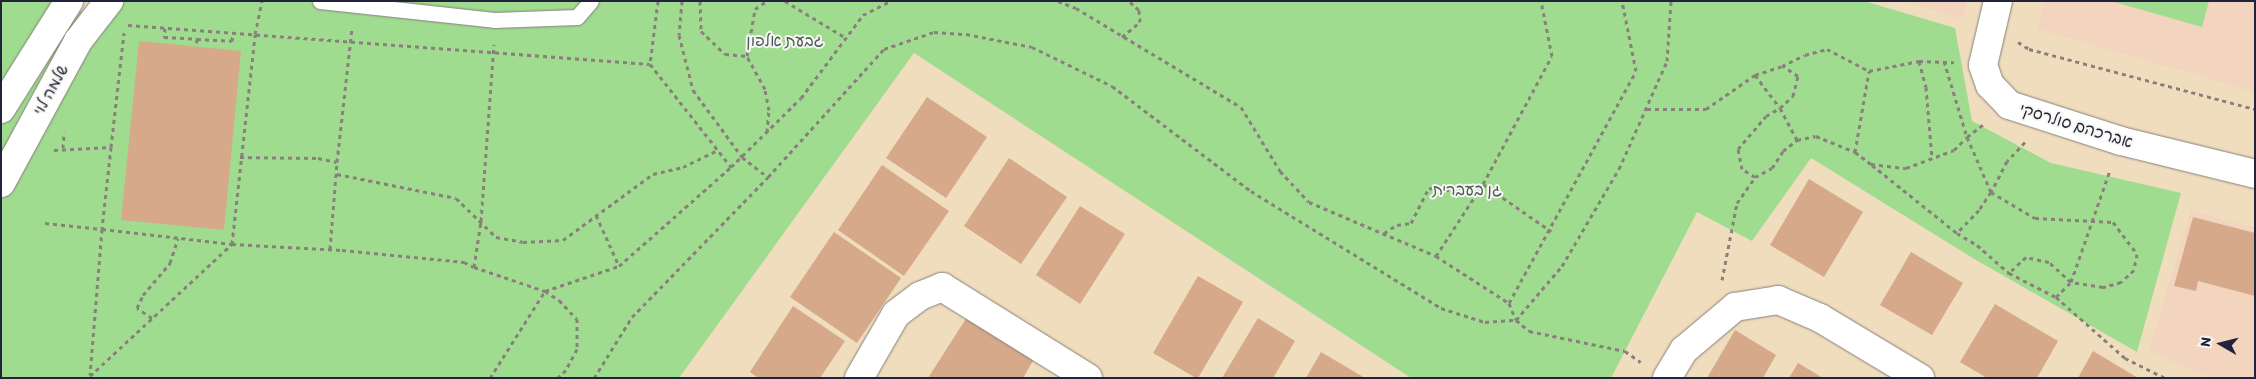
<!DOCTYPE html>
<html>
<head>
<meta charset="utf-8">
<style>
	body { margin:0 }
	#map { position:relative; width:2256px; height:379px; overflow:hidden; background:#f0ddbd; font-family:Itim,"Playpen Sans Hebrew",sans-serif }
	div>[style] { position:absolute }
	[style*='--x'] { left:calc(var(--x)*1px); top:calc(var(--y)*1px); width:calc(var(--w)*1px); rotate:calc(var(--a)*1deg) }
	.built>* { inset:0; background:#f3d4be }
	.green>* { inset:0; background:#a0dc90 }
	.building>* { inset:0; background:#d5a989 }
	.path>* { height:3px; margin-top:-1.5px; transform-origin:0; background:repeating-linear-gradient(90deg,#89807c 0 4px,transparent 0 8px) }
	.roads { filter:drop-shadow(0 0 1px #89807c) drop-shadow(0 0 1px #89807c) }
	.service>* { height:15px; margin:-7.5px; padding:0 7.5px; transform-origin:7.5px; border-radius:7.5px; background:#fff }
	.minor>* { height:28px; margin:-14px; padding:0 14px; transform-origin:14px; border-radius:14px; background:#fff }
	span { translate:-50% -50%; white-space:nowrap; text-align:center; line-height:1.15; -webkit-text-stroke:4px #f6f6f2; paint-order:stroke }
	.park-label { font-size:16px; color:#485a54 }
	.street-label { font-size:16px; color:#22223b }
	.frame { position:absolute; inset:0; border:2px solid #22223b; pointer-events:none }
	.north { position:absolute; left:2196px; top:319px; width:50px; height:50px; -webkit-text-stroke:4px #f6f6f2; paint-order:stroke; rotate:278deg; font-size:14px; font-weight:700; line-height:20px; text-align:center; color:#22223b }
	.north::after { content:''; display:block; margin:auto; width:18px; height:22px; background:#22223b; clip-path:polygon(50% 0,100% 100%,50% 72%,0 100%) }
</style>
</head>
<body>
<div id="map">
	<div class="built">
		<i style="clip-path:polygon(1902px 1px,1967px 1px,1962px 19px)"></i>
		<i style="clip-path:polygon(2044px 1px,2255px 1px,2255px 92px,2037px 29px)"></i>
		<i style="clip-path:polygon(2191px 210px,2255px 228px,2255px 378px,2212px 378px,2149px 351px)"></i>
	</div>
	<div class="green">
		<i style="clip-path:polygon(1px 1px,66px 1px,100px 24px,124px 1px,1864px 1px,1955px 28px,1972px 121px,2051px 163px,2181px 193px,2137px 352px,1976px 260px,1811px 158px,1752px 241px,1697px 212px,1611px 378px,1411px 378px,914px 53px,679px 378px,1px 378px)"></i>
		<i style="clip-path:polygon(2111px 1px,2209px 1px,2202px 27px)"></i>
	</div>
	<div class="building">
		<i style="clip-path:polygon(139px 41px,241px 51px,224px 230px,121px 220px)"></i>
		<i style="clip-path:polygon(927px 97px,987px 137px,946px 198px,886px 158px)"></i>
		<i style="clip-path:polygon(1009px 158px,1067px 197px,1021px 264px,964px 226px)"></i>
		<i style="clip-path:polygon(882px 165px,949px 211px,904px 276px,838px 230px)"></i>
		<i style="clip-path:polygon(1809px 179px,1863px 212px,1824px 277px,1770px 245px)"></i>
		<i style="clip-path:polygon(1080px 206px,1125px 234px,1080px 304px,1036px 275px)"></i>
		<i style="clip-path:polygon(2193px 217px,2255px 233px,2255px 296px,2198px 281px,2196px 291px,2174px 286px)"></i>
		<i style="clip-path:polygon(834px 232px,901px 278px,857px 343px,790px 297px)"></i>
		<i style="clip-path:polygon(1911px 252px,1963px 283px,1932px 335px,1880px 305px)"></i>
		<i style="clip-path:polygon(1198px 276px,1243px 302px,1198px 378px,1196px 378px,1153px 353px)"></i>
		<i style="clip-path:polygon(1995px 304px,2058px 341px,2037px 378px,1987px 378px,1960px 362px)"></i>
		<i style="clip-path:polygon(793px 306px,845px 341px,820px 378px,758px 378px,750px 372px)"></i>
		<i style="clip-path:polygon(967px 317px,1034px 359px,1023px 378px,928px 378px)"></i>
		<i style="clip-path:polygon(1258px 318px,1295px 341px,1273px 378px,1222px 378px)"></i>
		<i style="clip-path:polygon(1735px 330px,1776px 355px,1763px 378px,1707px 378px)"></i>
		<i style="clip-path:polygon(2093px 351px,2138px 378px,2078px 378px)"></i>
		<i style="clip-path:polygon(1321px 352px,1365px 378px,1306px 378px)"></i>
		<i style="clip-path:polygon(1798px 363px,1823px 378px,1789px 378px)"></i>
	</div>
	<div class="path">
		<i style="--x:658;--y:1;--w:64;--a:97.2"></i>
		<i style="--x:650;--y:64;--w:131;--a:51.8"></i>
		<i style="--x:682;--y:1;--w:34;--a:95"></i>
		<i style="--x:679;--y:35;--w:57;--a:75.7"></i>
		<i style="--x:693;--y:90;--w:83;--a:53.8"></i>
		<i style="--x:742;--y:157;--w:33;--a:38"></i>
		<i style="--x:700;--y:1;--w:30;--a:88"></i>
		<i style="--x:701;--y:31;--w:33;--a:44"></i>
		<i style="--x:725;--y:54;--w:22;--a:5"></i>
		<i style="--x:785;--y:1;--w:71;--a:31.2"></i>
		<i style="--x:1058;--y:1;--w:19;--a:21"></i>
		<i style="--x:1076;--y:8;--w:192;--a:31"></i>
		<i style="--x:1241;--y:107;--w:75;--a:58.6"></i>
		<i style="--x:1280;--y:171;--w:42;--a:46.9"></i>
		<i style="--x:1309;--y:202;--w:138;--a:23"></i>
		<i style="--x:1436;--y:256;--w:87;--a:32.8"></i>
		<i style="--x:1509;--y:303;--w:18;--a:68"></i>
		<i style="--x:1516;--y:320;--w:17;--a:40"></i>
		<i style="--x:1529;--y:331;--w:98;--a:11.8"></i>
		<i style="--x:1625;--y:351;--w:19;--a:35"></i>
		<i style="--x:128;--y:25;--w:523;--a:4.27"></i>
		<i style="--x:165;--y:28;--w:9;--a:96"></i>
		<i style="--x:164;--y:37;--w:33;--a:3"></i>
		<i style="--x:197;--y:39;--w:7;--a:98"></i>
		<i style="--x:1122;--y:37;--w:23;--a:-40"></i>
		<i style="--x:1140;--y:22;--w:12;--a:-95"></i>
		<i style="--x:1139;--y:10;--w:13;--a:-138"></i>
		<i style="--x:197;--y:39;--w:35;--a:3"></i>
		<i style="--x:232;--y:41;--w:8;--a:-83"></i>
		<i style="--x:2018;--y:42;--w:13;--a:32"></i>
		<i style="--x:2029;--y:49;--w:234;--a:14.9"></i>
		<i style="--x:1919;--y:61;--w:27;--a:75"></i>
		<i style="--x:1926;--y:87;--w:72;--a:85.2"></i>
		<i style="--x:1944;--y:61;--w:79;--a:73.2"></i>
		<i style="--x:1967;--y:137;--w:60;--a:66.4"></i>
		<i style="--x:1991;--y:192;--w:22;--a:124"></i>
		<i style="--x:1979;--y:210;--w:32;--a:134"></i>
		<i style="--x:1755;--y:75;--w:41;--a:52.9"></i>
		<i style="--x:1780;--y:108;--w:36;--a:62"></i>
		<i style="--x:1647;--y:109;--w:59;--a:0"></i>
		<i style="--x:1706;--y:109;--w:60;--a:-34.8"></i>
		<i style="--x:1755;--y:75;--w:28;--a:-18"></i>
		<i style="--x:1782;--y:66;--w:25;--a:-26"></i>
		<i style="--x:1805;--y:55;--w:23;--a:-15"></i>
		<i style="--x:1827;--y:49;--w:47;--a:27.6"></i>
		<i style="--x:1869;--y:71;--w:51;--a:-11.3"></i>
		<i style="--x:1919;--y:61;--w:35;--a:2"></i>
		<i style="--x:767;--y:132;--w:22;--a:-85"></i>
		<i style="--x:769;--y:110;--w:21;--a:-101"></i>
		<i style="--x:765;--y:89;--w:38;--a:-119"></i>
		<i style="--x:747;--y:56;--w:48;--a:-80.3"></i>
		<i style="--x:755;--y:9;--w:14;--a:-34"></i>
		<i style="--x:2025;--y:142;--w:26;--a:133"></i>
		<i style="--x:2007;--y:161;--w:35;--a:117"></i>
		<i style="--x:1991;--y:192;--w:51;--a:30.6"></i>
		<i style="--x:2035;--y:218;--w:78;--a:2.9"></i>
		<i style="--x:2113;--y:222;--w:40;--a:53"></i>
		<i style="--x:2137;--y:254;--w:16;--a:101"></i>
		<i style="--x:2134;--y:270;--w:18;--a:137"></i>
		<i style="--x:2121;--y:282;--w:19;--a:164"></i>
		<i style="--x:2103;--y:287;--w:32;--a:-171"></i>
		<i style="--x:2071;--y:282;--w:30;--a:-138"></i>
		<i style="--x:2049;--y:262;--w:24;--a:-168"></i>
		<i style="--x:2026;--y:257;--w:23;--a:137"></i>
		<i style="--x:2009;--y:273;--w:53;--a:27.1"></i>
		<i style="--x:2056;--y:297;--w:92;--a:41.5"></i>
		<i style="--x:2125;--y:358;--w:45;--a:26.6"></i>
		<i style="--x:111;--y:147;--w:115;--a:-83.5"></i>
		<i style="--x:63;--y:148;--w:16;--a:-86"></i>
		<i style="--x:54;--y:150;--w:57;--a:-3"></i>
		<i style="--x:111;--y:147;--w:82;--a:96.3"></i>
		<i style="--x:102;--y:229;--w:131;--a:6.6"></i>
		<i style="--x:232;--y:244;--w:110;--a:3.1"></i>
		<i style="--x:342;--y:250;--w:123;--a:5.6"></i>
		<i style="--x:464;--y:262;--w:11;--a:27"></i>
		<i style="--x:474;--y:267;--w:75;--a:18.7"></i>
		<i style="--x:545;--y:291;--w:17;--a:33"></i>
		<i style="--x:559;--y:300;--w:26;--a:47"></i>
		<i style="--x:577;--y:319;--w:30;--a:90"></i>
		<i style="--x:577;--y:349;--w:24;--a:118"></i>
		<i style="--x:566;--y:370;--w:12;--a:138"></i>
		<i style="--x:1855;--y:152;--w:82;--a:-80.2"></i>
		<i style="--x:240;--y:157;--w:78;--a:0.7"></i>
		<i style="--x:318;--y:158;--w:19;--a:12"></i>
		<i style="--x:1872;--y:165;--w:109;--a:38.7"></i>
		<i style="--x:1957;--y:233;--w:23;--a:31"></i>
		<i style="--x:1977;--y:245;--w:43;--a:41.2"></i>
		<i style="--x:337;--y:174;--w:121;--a:11.4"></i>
		<i style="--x:456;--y:198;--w:56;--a:44.3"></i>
		<i style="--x:496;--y:237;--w:27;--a:10"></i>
		<i style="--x:523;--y:242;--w:40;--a:-2.9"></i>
		<i style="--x:563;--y:240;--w:112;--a:-36.3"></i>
		<i style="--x:653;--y:174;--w:31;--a:-13"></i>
		<i style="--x:683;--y:167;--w:39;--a:-26"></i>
		<i style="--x:1755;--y:177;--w:19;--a:-28"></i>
		<i style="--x:1772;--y:168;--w:20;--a:-57"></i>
		<i style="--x:1783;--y:151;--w:18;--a:-38"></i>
		<i style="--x:1797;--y:140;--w:19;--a:-12"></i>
		<i style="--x:1816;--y:136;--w:42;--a:22.3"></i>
		<i style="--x:1855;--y:152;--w:20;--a:37"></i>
		<i style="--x:1871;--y:164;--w:35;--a:7"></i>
		<i style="--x:1906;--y:168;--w:51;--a:-20.6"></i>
		<i style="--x:1954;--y:150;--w:18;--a:-45"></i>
		<i style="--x:1967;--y:137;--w:23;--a:-38"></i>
		<i style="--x:1483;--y:184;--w:83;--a:34.7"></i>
		<i style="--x:596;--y:215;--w:56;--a:65.7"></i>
		<i style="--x:45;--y:223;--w:57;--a:6"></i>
		<i style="--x:102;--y:229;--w:146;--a:94.7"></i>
		<i style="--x:1384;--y:233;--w:15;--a:-32"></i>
		<i style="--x:1397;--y:225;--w:14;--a:-8"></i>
		<i style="--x:1411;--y:223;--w:39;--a:-63"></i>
		<i style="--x:1429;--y:188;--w:48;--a:5.9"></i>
		<i style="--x:330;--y:249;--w:87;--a:-85.4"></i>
		<i style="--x:337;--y:162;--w:135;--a:-83.6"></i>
		<i style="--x:1436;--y:256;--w:86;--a:-56.9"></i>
		<i style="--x:1483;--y:184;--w:145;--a:-61.7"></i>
		<i style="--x:1552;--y:56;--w:56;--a:-101.3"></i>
		<i style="--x:474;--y:267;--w:47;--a:-81.3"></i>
		<i style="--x:481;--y:221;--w:177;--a:-85.8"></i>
		<i style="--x:1722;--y:280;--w:78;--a:-79"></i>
		<i style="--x:1737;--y:203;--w:32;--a:-55"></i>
		<i style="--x:1755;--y:177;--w:15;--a:-148"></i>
		<i style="--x:1742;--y:169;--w:20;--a:-101"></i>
		<i style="--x:1738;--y:149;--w:43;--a:-49.7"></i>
		<i style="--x:1766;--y:116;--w:16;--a:-30"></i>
		<i style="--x:1780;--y:108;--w:18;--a:-43"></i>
		<i style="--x:1793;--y:96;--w:21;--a:-76"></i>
		<i style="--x:1798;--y:76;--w:18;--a:-146"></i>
		<i style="--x:2056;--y:297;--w:21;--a:-45"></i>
		<i style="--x:2071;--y:282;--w:119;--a:-70.8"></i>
		<i style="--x:1509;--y:303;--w:264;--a:-61.3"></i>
		<i style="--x:1636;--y:71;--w:71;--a:-101.3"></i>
		<i style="--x:152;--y:318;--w:18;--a:-146"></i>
		<i style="--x:137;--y:308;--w:14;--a:-65"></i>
		<i style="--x:143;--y:295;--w:42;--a:-49.8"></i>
		<i style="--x:170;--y:263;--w:26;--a:-72"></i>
		<i style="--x:90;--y:376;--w:194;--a:-42.9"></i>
		<i style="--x:232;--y:244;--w:211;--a:-83.7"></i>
		<i style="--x:255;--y:34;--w:34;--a:-78"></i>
		<i style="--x:490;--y:378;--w:103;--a:-57.7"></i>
		<i style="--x:545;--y:291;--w:78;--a:-18.7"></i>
		<i style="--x:619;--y:266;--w:149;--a:-41.5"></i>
		<i style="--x:731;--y:167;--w:98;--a:-44.6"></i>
		<i style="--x:801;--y:98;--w:104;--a:-53.2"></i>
		<i style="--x:863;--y:15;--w:31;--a:-27"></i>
		<i style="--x:594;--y:378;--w:72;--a:-58.1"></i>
		<i style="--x:632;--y:317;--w:195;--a:-45.8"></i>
		<i style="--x:768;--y:177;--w:173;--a:-47.8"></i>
		<i style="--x:884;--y:49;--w:53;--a:-18.8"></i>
		<i style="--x:934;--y:32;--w:32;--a:4"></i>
		<i style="--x:966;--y:34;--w:67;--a:11.1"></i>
		<i style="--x:1032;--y:47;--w:89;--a:26"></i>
		<i style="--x:1112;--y:86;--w:174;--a:37.1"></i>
		<i style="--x:1251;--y:191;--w:223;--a:31.6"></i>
		<i style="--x:1441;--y:308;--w:46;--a:17.7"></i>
		<i style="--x:1485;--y:322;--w:31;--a:-4"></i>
		<i style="--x:1516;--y:320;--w:71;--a:-49.6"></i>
		<i style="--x:1562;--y:266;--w:113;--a:-59.6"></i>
		<i style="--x:1619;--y:169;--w:118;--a:-66"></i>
		<i style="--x:1667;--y:61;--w:60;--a:-86.2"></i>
	</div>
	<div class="roads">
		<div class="service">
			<i style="--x:320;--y:1;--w:175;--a:6.2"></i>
			<i style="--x:494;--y:20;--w:83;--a:-2.1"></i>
			<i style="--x:577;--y:17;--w:21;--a:-49"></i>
		</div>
		<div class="minor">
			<i style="--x:1998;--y:1;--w:66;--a:103.2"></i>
			<i style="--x:1983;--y:65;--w:21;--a:71"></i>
			<i style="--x:1990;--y:85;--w:28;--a:46"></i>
			<i style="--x:2009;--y:105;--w:118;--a:17.8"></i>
			<i style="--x:2121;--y:141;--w:138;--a:13.8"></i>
			<i style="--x:1;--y:109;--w:128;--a:-57.8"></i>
			<i style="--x:1;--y:183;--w:162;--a:-61.5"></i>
			<i style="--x:78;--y:41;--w:51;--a:-52.2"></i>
			<i style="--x:859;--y:378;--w:74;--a:-60"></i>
			<i style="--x:896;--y:314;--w:30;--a:-37"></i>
			<i style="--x:920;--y:296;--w:24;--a:-22"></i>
			<i style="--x:942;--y:287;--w:172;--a:31.9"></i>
			<i style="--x:1667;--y:378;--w:33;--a:-59"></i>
			<i style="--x:1684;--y:350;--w:67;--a:-40.1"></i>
			<i style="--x:1735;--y:307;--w:44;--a:-9.2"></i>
			<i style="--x:1778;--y:300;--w:46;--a:23.2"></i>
			<i style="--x:1820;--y:318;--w:117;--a:31"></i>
		</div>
	</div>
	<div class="park-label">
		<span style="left:785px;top:41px">גבעת אלפון</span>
		<span style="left:1467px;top:190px">גן בעברית</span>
	</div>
	<div class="street-label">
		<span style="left:51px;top:90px;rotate:-61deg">שלמה לוי</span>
		<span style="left:2076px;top:126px;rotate:17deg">אברכהם סולרסקי</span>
	</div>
	<div class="frame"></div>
	<div class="north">N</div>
</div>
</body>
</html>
